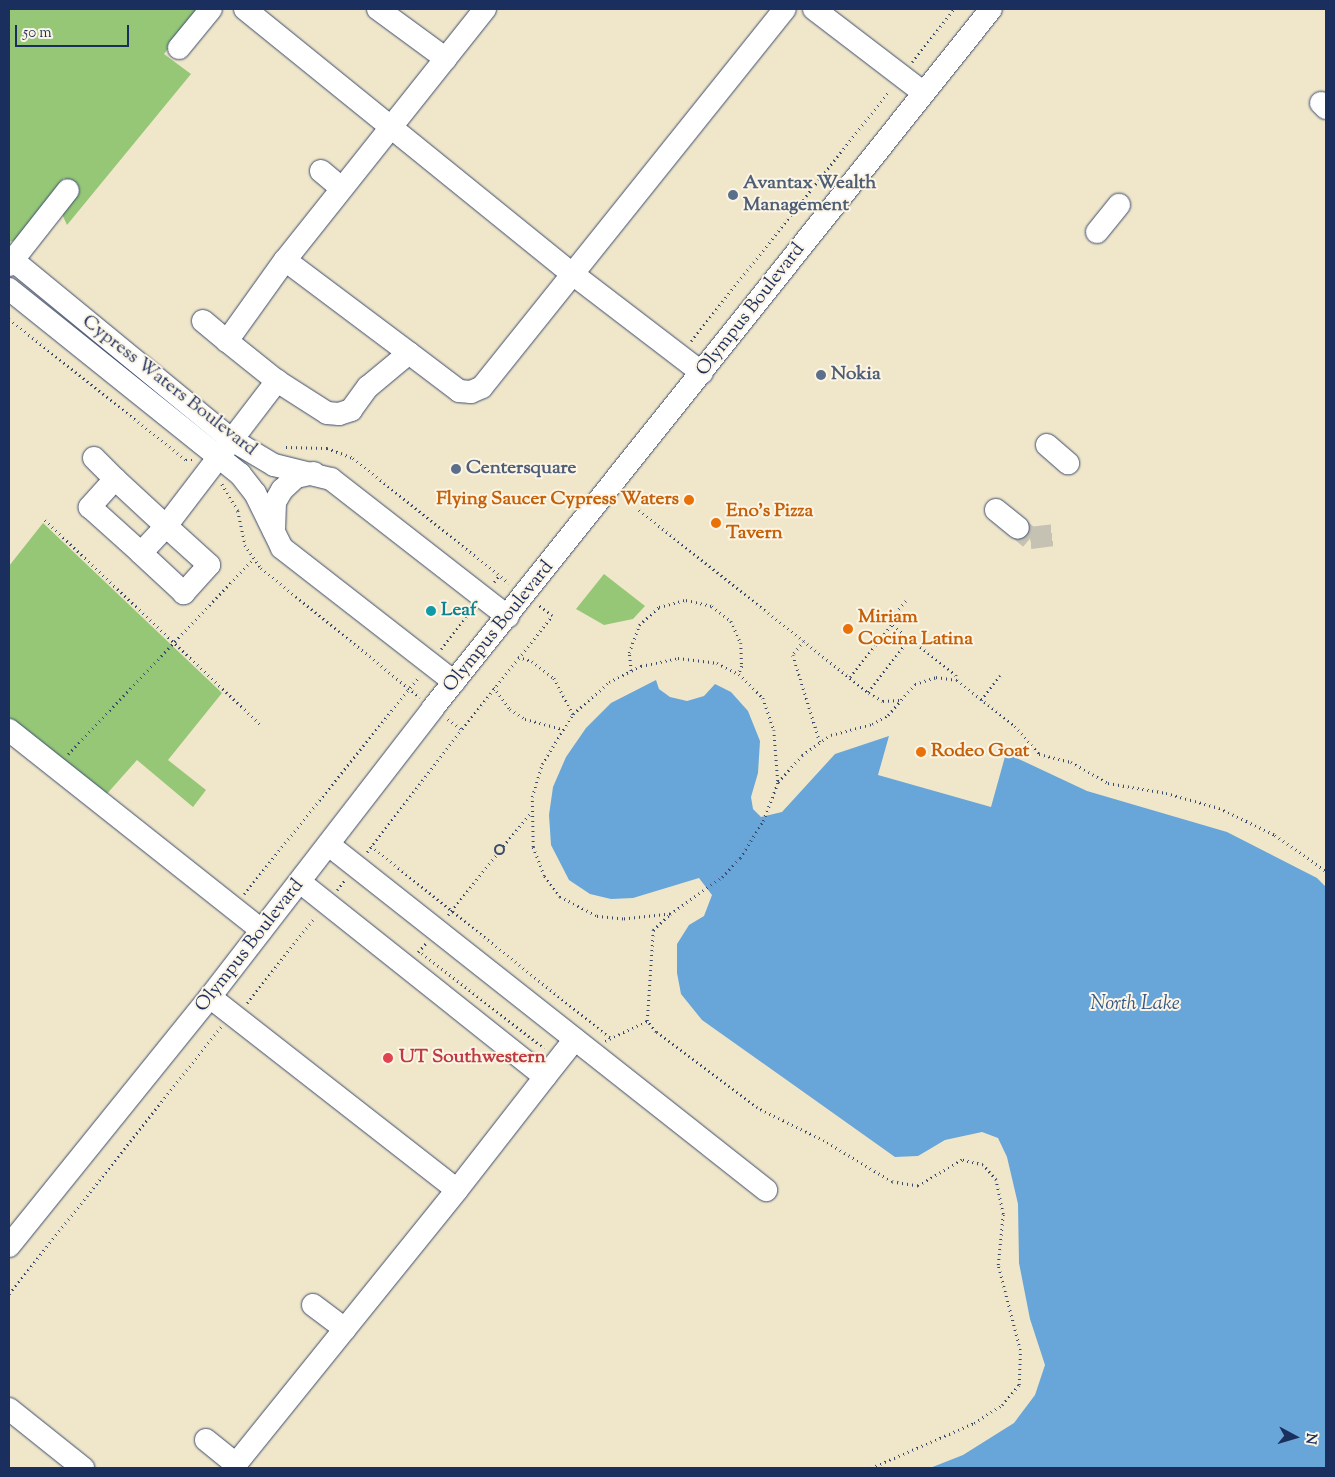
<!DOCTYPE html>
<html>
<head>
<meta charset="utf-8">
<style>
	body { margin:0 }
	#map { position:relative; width:1335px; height:1477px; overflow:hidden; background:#f0e7ca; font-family:"Sorts Mill Goudy",serif }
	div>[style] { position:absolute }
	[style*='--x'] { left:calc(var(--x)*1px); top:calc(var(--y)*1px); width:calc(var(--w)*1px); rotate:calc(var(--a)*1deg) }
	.green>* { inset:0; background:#95c777 }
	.water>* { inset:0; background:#68a5d9 }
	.minor-tunnel>* { height:22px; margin-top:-11px; transform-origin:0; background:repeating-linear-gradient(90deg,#c5c2b4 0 22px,transparent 0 33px) }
	.path>* { height:2.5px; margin-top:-1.25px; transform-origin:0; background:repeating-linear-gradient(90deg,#3b4b6e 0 1px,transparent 0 5px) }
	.path>.ring { margin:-1.25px; padding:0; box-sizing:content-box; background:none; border:2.5px solid #3b4b6e; border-radius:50% }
	.roads { filter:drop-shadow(0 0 1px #3b4b6e) drop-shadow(0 0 1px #3b4b6e) }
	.minor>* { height:22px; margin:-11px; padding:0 11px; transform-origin:11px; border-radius:11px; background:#fff }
	.dots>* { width:14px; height:14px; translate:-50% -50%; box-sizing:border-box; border:2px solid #fcf5e5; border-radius:50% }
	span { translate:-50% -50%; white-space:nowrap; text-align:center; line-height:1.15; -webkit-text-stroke:4px #fcf5e5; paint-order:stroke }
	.service-label { font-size:19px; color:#4e5e75; font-weight:700 }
	.left { translate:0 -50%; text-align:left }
	.street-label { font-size:19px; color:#1b2f5e }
	.food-label { font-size:19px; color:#c56008; font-weight:700 }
	.right { translate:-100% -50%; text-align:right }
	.culture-label { font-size:19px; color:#0d838f; font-weight:700 }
	.health-label { font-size:19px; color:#be3a42; font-weight:700 }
	.water-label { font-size:20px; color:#365889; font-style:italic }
	.frame { position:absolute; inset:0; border:10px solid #1b2f5e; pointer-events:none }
	.north { position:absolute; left:1270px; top:1412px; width:50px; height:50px; -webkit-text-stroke:4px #fcf5e5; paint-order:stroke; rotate:96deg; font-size:14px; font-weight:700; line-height:20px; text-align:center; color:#1b2f5e }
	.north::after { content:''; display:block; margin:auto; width:18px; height:22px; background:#1b2f5e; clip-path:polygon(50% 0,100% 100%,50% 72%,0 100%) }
	.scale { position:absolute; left:15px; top:25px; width:114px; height:22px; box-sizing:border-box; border:2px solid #1b2f5e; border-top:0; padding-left:6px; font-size:15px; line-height:18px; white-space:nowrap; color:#1b2f5e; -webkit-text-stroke:4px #fcf5e5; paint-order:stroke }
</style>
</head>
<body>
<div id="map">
	<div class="green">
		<i style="clip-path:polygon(9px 9px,199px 9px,164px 54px,191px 74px,67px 225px,62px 214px,76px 188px,64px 178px,16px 240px,9px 242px)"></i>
		<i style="clip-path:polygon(43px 523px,222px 693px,168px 760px,206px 790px,193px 807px,137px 760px,105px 796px,9px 719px,9px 566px)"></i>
		<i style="clip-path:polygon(604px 574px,645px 606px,633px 619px,604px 625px,576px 609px)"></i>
	</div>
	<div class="water">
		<i style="clip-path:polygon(656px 680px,659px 689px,670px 697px,687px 701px,704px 696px,715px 684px,731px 692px,748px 711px,760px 741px,758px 773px,751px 797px,753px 809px,761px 817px,782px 812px,835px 754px,889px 736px,878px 775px,991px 807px,1006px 753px,1087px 791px,1227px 832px,1317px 878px,1326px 887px,1326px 1468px,930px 1468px,963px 1455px,1014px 1423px,1035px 1395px,1045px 1365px,1030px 1319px,1019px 1263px,1018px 1204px,1007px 1157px,998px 1138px,982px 1132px,945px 1140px,918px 1156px,895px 1157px,702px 1020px,681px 994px,677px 973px,677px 944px,689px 925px,704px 916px,712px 895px,699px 878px,633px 898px,611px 899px,590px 894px,569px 880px,551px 845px,549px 815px,553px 787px,566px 757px,586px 728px,611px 703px)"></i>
	</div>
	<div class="minor-tunnel">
		<i style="--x:1018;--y:528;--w:16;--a:40"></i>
		<i style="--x:1030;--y:538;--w:24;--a:-7"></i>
	</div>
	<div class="path">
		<i style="--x:912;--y:62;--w:68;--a:-51.6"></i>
		<i style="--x:9;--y:319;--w:226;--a:38.5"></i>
		<i style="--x:186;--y:460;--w:7;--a:0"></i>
		<i style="--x:691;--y:341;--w:320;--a:-51.6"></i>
		<i style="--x:286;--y:447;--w:41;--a:1.4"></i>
		<i style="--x:327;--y:448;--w:28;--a:21"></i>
		<i style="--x:353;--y:458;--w:200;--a:38.7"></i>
		<i style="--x:222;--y:484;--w:31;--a:59"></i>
		<i style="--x:238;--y:511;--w:35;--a:78"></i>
		<i style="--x:245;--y:545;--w:28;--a:55"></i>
		<i style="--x:261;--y:568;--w:205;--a:39.1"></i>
		<i style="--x:639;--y:510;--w:294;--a:38.5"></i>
		<i style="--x:869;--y:693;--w:16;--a:30"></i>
		<i style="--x:883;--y:701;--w:17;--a:-3"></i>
		<i style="--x:45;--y:520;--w:299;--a:43.5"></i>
		<i style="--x:494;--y:582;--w:8;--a:-50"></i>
		<i style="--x:906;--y:601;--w:27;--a:129"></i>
		<i style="--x:889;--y:622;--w:85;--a:38.3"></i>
		<i style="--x:956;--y:675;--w:5;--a:79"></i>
		<i style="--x:804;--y:641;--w:18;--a:128"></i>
		<i style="--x:793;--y:655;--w:91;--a:72.8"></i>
		<i style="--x:441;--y:649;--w:47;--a:-51.9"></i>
		<i style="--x:518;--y:657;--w:15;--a:16"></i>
		<i style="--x:532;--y:661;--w:28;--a:38"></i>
		<i style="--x:554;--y:678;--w:41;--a:62.2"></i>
		<i style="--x:631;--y:671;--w:18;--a:-96"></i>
		<i style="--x:629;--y:653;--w:30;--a:-70"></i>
		<i style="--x:639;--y:625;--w:27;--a:-42"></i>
		<i style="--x:659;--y:607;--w:28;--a:-15"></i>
		<i style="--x:686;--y:600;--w:27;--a:13"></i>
		<i style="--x:712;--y:606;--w:24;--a:38"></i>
		<i style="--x:731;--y:621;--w:24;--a:66"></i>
		<i style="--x:741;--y:643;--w:23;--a:88"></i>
		<i style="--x:742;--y:666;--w:9;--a:111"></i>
		<i style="--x:850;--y:677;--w:68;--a:-51.6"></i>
		<i style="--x:494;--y:687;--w:27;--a:54"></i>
		<i style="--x:510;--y:709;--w:18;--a:34"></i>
		<i style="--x:525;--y:719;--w:38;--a:15"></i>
		<i style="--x:868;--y:692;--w:68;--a:-52.1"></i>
		<i style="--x:981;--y:700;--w:31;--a:-52"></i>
		<i style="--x:448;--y:719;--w:17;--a:36"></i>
		<i style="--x:462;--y:729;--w:144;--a:-51.5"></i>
		<i style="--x:552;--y:616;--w:18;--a:-142"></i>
		<i style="--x:68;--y:754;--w:269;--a:-46.5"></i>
		<i class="ring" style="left:495px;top:845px;width:7.5px;height:7.5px"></i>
		<i style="--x:371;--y:846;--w:307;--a:38.7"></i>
		<i style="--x:503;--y:846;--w:42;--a:-49.8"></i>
		<i style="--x:367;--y:852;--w:155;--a:-52.3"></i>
		<i style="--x:337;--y:890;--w:13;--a:-51"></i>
		<i style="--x:244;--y:894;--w:280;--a:-51.2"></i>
		<i style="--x:670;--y:914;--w:47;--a:173.9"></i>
		<i style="--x:623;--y:919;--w:27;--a:-174"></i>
		<i style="--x:596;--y:916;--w:41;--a:-152.2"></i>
		<i style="--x:560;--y:897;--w:26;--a:-127"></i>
		<i style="--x:544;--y:876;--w:31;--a:-111"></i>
		<i style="--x:533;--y:847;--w:50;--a:-91.1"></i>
		<i style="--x:532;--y:797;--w:34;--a:-73"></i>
		<i style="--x:542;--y:764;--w:59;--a:-58.2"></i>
		<i style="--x:573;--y:714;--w:48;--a:-41.6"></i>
		<i style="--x:609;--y:682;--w:36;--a:-27"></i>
		<i style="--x:641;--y:666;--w:38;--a:-12"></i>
		<i style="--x:678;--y:658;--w:39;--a:7"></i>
		<i style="--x:717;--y:663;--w:25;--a:27"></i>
		<i style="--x:739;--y:674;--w:34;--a:45"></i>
		<i style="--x:763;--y:698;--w:34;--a:71"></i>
		<i style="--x:774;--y:730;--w:52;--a:85.6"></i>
		<i style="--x:448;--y:915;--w:78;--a:-51.2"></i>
		<i style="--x:418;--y:952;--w:12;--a:-48"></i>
		<i style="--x:422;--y:953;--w:155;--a:37.9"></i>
		<i style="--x:247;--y:1003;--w:110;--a:-51.7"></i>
		<i style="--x:605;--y:1041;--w:47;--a:-25.5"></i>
		<i style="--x:9;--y:1294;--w:341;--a:-51.6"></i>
		<i style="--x:871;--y:1468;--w:112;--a:-23.6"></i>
		<i style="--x:974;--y:1423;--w:33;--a:-33"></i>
		<i style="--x:1002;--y:1405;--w:26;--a:-50"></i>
		<i style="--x:1019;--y:1385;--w:35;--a:-88"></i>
		<i style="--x:1020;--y:1350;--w:88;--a:-104.5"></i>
		<i style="--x:998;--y:1265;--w:51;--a:-84.4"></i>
		<i style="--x:1003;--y:1214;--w:35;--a:-102"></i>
		<i style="--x:996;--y:1180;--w:20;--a:-131"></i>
		<i style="--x:983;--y:1165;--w:22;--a:-167"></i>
		<i style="--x:962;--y:1160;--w:51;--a:149.4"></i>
		<i style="--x:918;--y:1186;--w:26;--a:-171"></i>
		<i style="--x:892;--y:1182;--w:79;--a:-148.9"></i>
		<i style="--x:824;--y:1141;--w:75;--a:-153.8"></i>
		<i style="--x:757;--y:1108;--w:126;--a:-143"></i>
		<i style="--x:656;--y:1032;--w:14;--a:-129"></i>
		<i style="--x:647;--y:1021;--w:91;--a:-86.2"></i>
		<i style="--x:653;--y:930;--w:23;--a:-43"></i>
		<i style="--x:670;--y:914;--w:64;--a:-35.4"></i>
		<i style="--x:722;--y:877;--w:26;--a:-47"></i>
		<i style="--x:740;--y:858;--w:44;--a:-58.1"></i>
		<i style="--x:763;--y:821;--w:42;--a:-69"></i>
		<i style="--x:778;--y:782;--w:36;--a:-48"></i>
		<i style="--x:802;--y:755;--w:35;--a:-35"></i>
		<i style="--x:831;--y:735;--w:42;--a:-15"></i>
		<i style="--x:872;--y:724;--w:18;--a:-29"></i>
		<i style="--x:888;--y:715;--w:41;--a:-48.9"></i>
		<i style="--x:915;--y:684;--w:22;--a:-18"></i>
		<i style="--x:936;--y:677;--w:21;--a:8"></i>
		<i style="--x:957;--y:680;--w:74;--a:38.4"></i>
		<i style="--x:1015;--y:726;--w:37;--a:49"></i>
		<i style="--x:1039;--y:754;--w:33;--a:14"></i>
		<i style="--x:1071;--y:762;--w:43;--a:29.6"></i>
		<i style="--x:1108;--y:783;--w:59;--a:9.8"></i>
		<i style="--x:1166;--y:793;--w:55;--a:15.8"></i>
		<i style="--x:1219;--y:808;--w:62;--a:25.7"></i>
		<i style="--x:1275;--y:835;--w:62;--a:35.2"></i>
	</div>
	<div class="roads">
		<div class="minor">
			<i style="--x:245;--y:9;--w:423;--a:39"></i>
			<i style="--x:574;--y:275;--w:161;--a:37.4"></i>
			<i style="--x:378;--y:9;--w:84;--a:36.3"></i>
			<i style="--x:485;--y:9;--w:321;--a:128.5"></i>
			<i style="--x:285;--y:260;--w:100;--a:125.6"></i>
			<i style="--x:227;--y:341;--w:64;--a:38.7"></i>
			<i style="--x:277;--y:381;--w:59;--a:32.6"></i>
			<i style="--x:327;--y:413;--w:12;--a:5"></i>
			<i style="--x:339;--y:414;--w:13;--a:-18"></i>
			<i style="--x:351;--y:410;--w:29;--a:-54"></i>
			<i style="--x:368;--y:387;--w:53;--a:-39.7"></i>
			<i style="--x:409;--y:353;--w:63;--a:37.2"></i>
			<i style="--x:459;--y:391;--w:12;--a:5"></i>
			<i style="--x:471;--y:392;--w:12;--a:-24"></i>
			<i style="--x:482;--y:387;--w:484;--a:-51.3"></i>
			<i style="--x:814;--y:9;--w:138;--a:37.4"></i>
			<i style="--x:179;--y:48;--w:50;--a:-50.6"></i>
			<i style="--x:1321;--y:103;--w:7;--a:45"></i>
			<i style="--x:321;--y:171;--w:26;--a:40"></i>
			<i style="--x:1097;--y:232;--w:35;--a:-51"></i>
			<i style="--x:9;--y:257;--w:288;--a:39.4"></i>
			<i style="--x:232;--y:440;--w:49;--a:30.8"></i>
			<i style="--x:274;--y:465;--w:59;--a:13.8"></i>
			<i style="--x:331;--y:479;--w:224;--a:37.9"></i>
			<i style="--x:285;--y:260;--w:155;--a:36.9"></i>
			<i style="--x:9;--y:265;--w:95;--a:-51.8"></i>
			<i style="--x:9;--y:289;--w:296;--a:38.7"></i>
			<i style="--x:240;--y:474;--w:24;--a:52"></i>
			<i style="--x:255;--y:493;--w:61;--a:63.9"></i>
			<i style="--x:282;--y:548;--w:218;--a:37.9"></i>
			<i style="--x:203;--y:321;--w:31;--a:40"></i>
			<i style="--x:1047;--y:445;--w:28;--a:41"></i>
			<i style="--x:94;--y:458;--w:30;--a:45"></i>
			<i style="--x:115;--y:479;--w:69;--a:42.7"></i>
			<i style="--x:166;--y:526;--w:58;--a:42.2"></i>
			<i style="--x:209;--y:565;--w:38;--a:132"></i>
			<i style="--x:184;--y:593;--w:59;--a:-137.1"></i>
			<i style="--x:141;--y:553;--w:37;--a:-47"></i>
			<i style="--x:166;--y:526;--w:183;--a:-52.6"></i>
			<i style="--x:115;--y:479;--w:38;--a:132"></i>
			<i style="--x:90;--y:507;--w:69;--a:42"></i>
			<i style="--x:996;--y:510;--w:28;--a:39"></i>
			<i style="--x:274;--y:531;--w:29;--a:-88"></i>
			<i style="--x:275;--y:502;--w:14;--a:-60"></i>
			<i style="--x:282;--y:490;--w:19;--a:-43"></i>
			<i style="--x:296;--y:477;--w:18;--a:-13"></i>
			<i style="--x:9;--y:730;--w:322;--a:38.4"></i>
			<i style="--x:329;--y:845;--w:557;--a:38.29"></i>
			<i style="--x:300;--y:882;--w:313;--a:38.5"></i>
			<i style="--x:545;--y:1077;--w:143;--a:127.9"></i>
			<i style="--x:210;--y:997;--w:313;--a:38"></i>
			<i style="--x:457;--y:1190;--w:357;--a:128.9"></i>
			<i style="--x:545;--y:1077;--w:48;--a:-51.7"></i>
			<i style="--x:9;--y:1246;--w:320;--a:-51.1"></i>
			<i style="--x:210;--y:997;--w:365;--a:-52.3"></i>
			<i style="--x:433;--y:708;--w:894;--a:-51.4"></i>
			<i style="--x:313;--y:1305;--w:40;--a:37"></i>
			<i style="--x:9;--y:1409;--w:95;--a:38.6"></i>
			<i style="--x:206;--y:1440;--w:38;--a:39"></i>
		</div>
	</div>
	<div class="dots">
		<i style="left:733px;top:195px;background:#5c6f8a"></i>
		<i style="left:821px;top:375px;background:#5c6f8a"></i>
		<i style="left:456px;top:469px;background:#5c6f8a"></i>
		<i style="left:689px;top:500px;background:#e8710a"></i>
		<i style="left:716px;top:523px;background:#e8710a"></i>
		<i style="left:431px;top:611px;background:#0f9aa8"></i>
		<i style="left:848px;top:629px;background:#e8710a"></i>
		<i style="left:921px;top:752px;background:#e8710a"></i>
		<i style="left:388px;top:1058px;background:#e0444e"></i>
	</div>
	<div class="service-label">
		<span class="left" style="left:743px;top:195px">Avantax Wealth<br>Management</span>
		<span class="left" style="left:831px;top:375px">Nokia</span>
		<span class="left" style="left:466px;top:469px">Centersquare</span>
	</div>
	<div class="street-label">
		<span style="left:751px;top:310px;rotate:-52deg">Olympus Boulevard</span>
		<span style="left:169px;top:386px;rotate:38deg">Cypress Waters Boulevard</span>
		<span style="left:499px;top:627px;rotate:-51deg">Olympus Boulevard</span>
		<span style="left:250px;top:946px;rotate:-52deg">Olympus Boulevard</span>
	</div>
	<div class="food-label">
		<span class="right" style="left:679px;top:500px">Flying Saucer Cypress Waters</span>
		<span class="left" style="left:726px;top:523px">Eno's Pizza<br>Tavern</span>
		<span class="left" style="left:858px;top:629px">Miriam<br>Cocina Latina</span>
		<span class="left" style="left:931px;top:752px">Rodeo Goat</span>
	</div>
	<div class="culture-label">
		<span class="left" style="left:441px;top:611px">Leaf</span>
	</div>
	<div class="health-label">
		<span class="left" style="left:399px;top:1058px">UT Southwestern</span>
	</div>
	<div class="water-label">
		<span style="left:1135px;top:1004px">North Lake</span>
	</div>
	<div class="frame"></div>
	<div class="north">N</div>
	<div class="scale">50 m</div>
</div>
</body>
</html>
